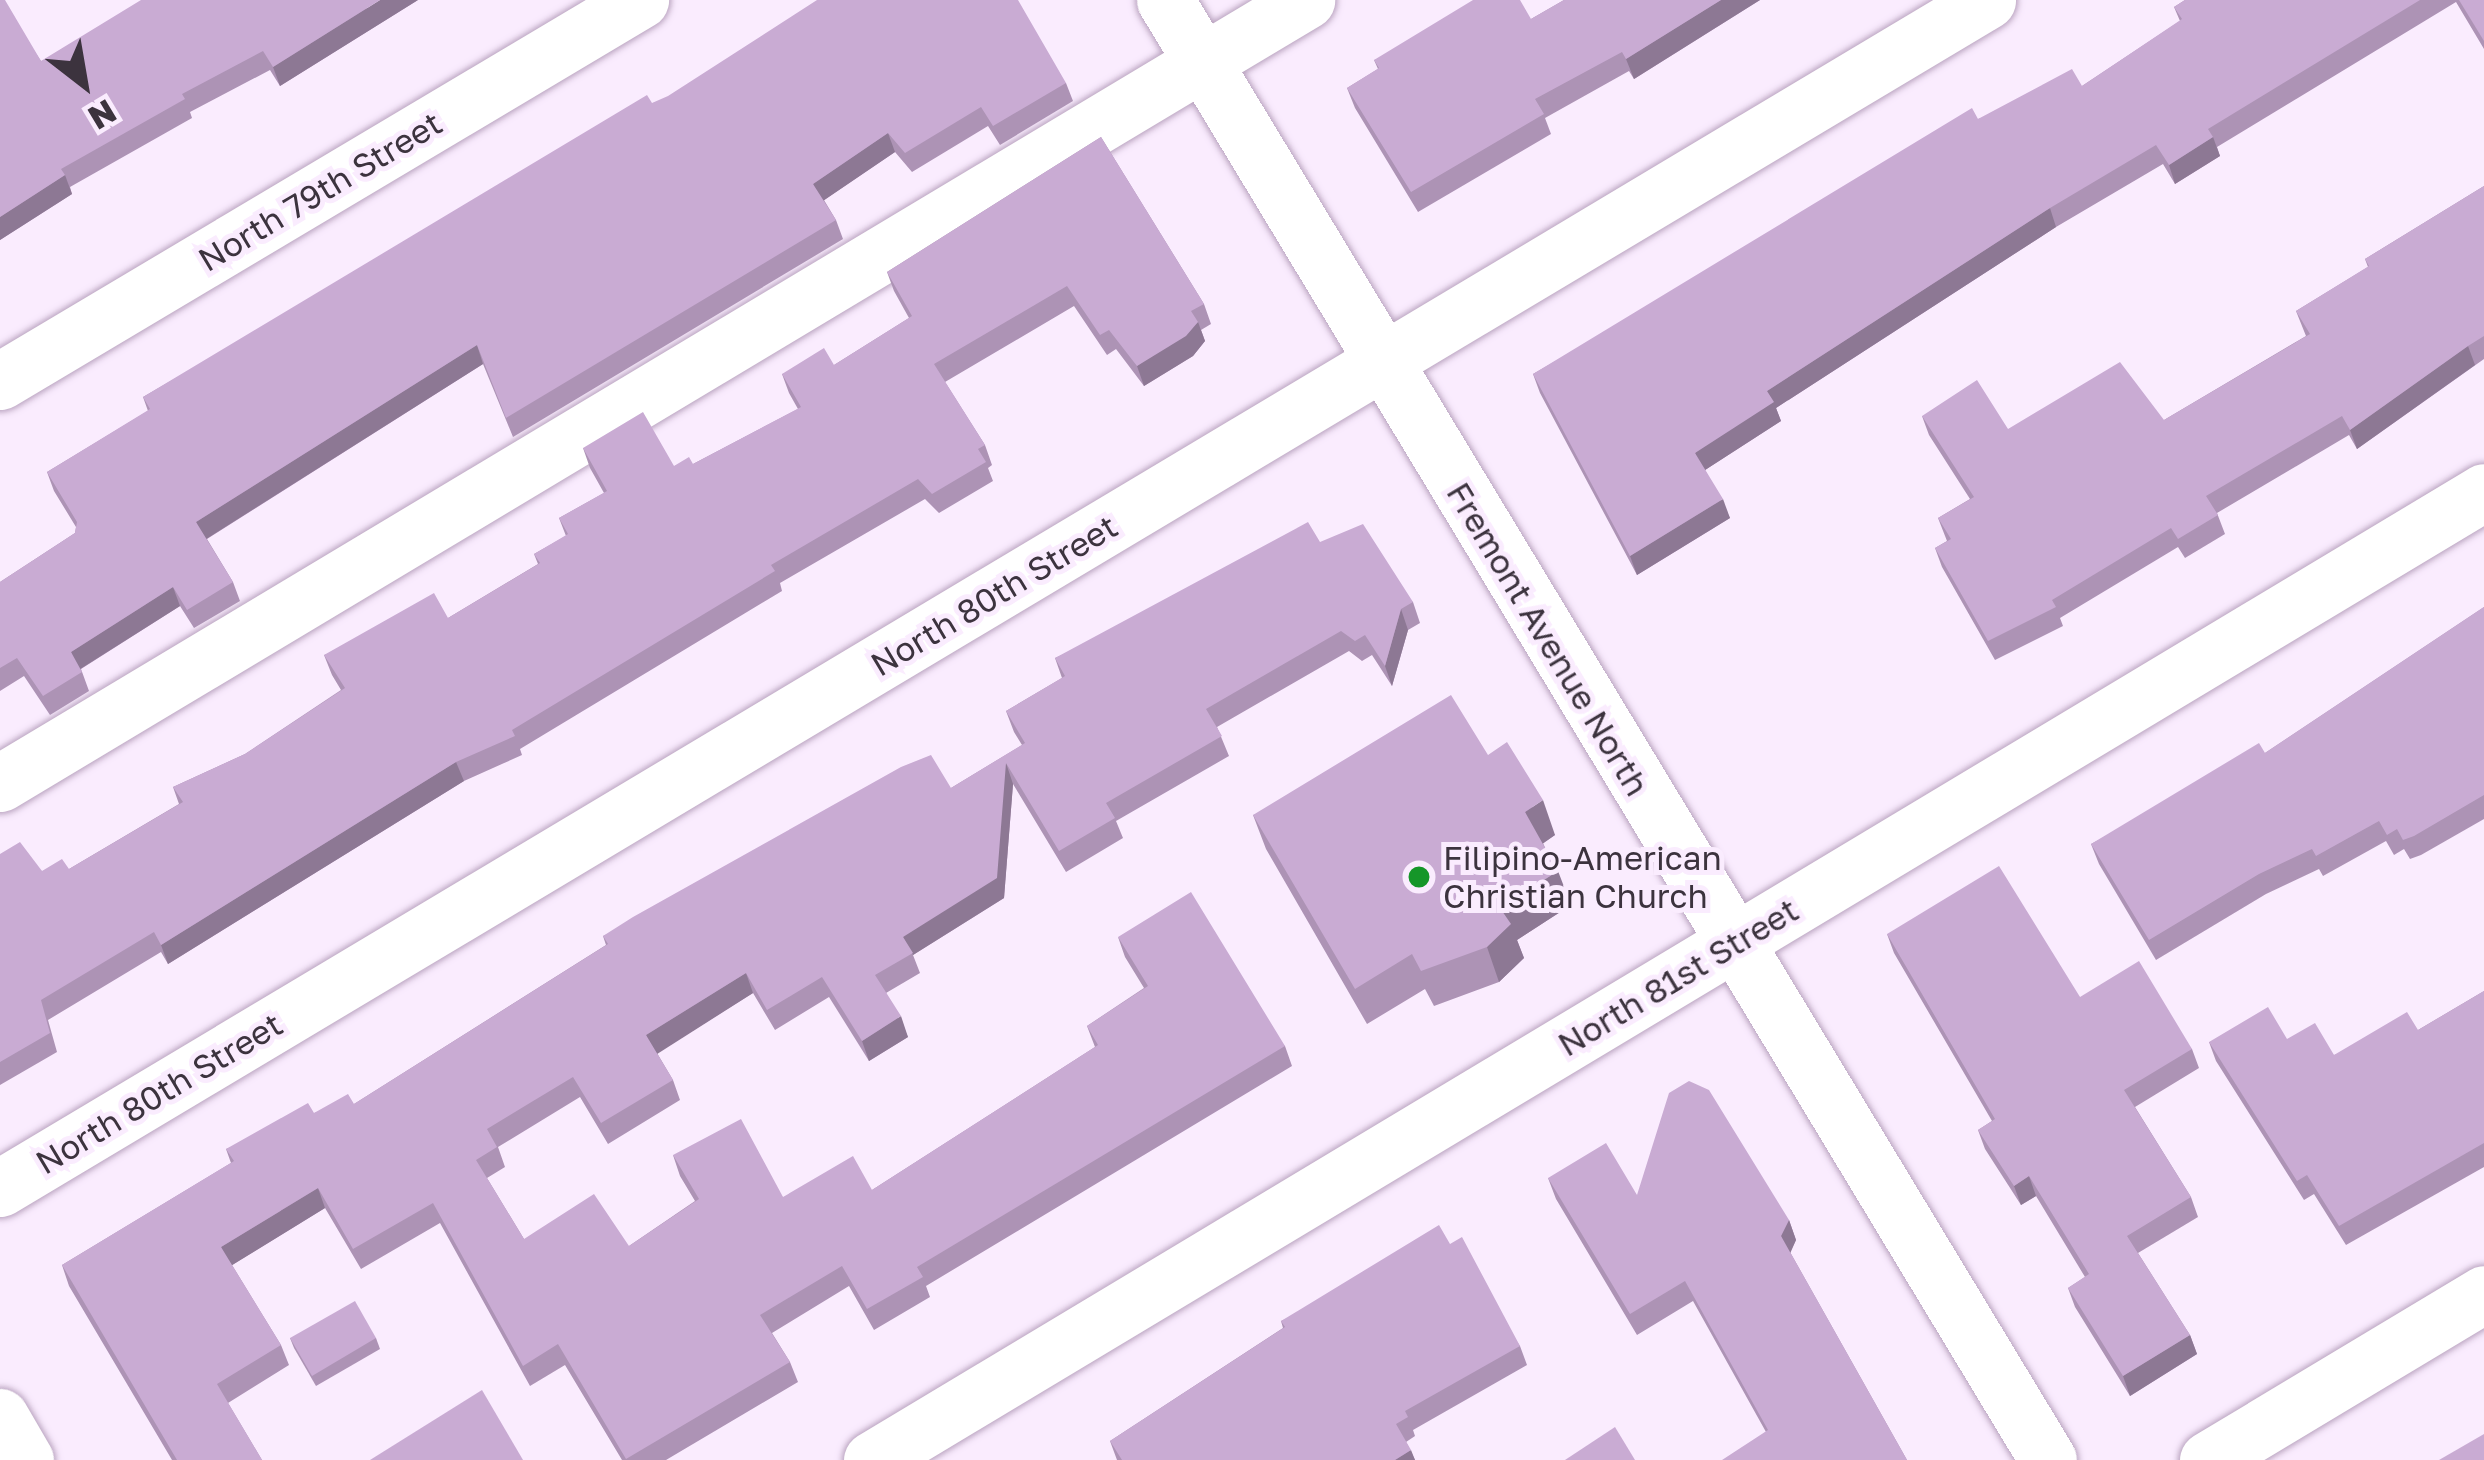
<!DOCTYPE html>
<html>
<head>
<meta charset="utf-8">
<style>
	body { margin:0 }
	#map { position:relative; width:2484px; height:1460px; overflow:hidden; background:#faecfe; font-family:"Golos Text",sans-serif }
	div>[style] { position:absolute }
	[style*='--x'] { left:calc(var(--x)*1px); top:calc(var(--y)*1px); width:calc(var(--w)*1px); rotate:calc(var(--a)*1deg) }
	.roads { filter:drop-shadow(0 0 3px #baa4c0) drop-shadow(0 0 3px #baa4c0) }
	.minor>* { height:57px; margin:-28.5px; padding:0 28.5px; transform-origin:28.5px; border-radius:28.5px; background:#fff }
	.wall>* { inset:0; background:#ad93b5 }
	.shaded-wall>* { inset:0; background:#8d7894 }
	.building>* { inset:0; background:#c9abd3 }
	.dots>* { width:33px; height:33px; translate:-50% -50%; box-sizing:border-box; border:6px solid #faecfe; border-radius:50% }
	span { translate:-50% -50%; white-space:nowrap; text-align:center; line-height:1.15; -webkit-text-stroke:10px #faecfe; paint-order:stroke }
	.street-label { font-size:33px; color:#3c333e }
	.poi-label { font-size:33px; color:#3c333e }
	.left { translate:0 -50%; text-align:left }
	.north { position:absolute; left:24px; top:24px; width:120px; height:120px; -webkit-text-stroke:9px #faecfe; paint-order:stroke; rotate:149deg; font-size:33px; font-weight:700; line-height:48px; text-align:center; color:#3c333e }
	.north::after { content:''; display:block; margin:auto; width:42px; height:54px; background:#3c333e; clip-path:polygon(50% 0,100% 100%,50% 72%,0 100%) }
</style>
</head>
<body>
<div id="map">
	<div class="roads">
		<div class="minor">
			<i style="--x:1165;--y:0;--w:1706;--a:58.83"></i>
			<i style="--x:0;--y:381;--w:745;--a:-30.77"></i>
			<i style="--x:0;--y:783;--w:1523;--a:-30.94"></i>
			<i style="--x:0;--y:1188;--w:2315;--a:-30.87"></i>
			<i style="--x:0;--y:1417;--w:50;--a:59.8"></i>
			<i style="--x:872;--y:1460;--w:1880;--a:-30.98"></i>
			<i style="--x:2208;--y:1460;--w:322;--a:-31"></i>
		</div>
	</div>
	<div class="wall">
		<i style="clip-path:polygon(0 0,41px 61px,418px 0,280px 86px,270px 70px,190px 112px,192px 118px,70px 187px,72px 194px,0 240px)"></i>
		<i style="clip-path:polygon(1564px 0,1760px 0,1634px 79px,1629px 71px,1545px 118px,1551px 134px,1418px 212px,1355px 108px,1347px 88px,1378px 69px,1374px 60px,1531px 19px)"></i>
		<i style="clip-path:polygon(2185px 0,2484px 0,2484px 49px,2456px 2px,2217px 147px,2220px 156px,2175px 184px,2163px 164px,2056px 227px,1776px 408px,1781px 421px,1705px 470px,1730px 518px,1637px 575px,1540px 393px,1533px 374px,1978px 119px,2082px 86px,2180px 21px,2174px 7px)"></i>
		<i style="clip-path:polygon(1066px 83px,1073px 101px,1000px 145px,988px 126px,912px 172px,895px 152px,824px 200px,836px 220px,843px 239px,513px 437px,483px 364px,207px 539px,233px 582px,240px 601px,194px 628px,180px 606px,81px 669px,89px 691px,50px 715px,24px 676px,0 691px,0 582px,75px 533px,76px 527px,54px 491px,47px 472px,148px 411px,143px 397px,652px 103px)"></i>
		<i style="clip-path:polygon(1101px 137px,1204px 304px,1211px 324px,1201px 330px,1205px 341px,1193px 356px,1144px 386px,1116px 349px,1107px 355px,1074px 306px,945px 382px,985px 445px,992px 465px,988px 468px,993px 481px,939px 513px,925px 499px,780px 583px,782px 591px,520px 749px,522px 755px,464px 781px,168px 964px,161px 952px,48px 1020px,57px 1052px,0 1085px,0 854px,42px 871px,69px 869px,179px 804px,173px 787px,245px 754px,341px 690px,332px 675px,324px 655px,448px 618px,538px 564px,534px 554px,566px 536px,559px 518px,604px 493px,590px 468px,583px 448px,674px 466px,693px 464px,798px 409px,789px 393px,782px 374px,834px 365px,909px 318px,894px 291px,887px 272px)"></i>
		<i style="clip-path:polygon(2484px 186px,2484px 359px,2357px 449px,2349px 435px,2217px 513px,2225px 534px,2185px 558px,2178px 547px,2060px 618px,2063px 626px,1995px 660px,1942px 567px,1935px 548px,1947px 541px,1938px 518px,1970px 499px,1929px 435px,1922px 416px,2008px 429px,2164px 420px,2306px 336px,2296px 311px,2368px 267px,2365px 259px)"></i>
		<i style="clip-path:polygon(1320px 542px,1413px 602px,1420px 623px,1408px 630px,1392px 686px,1372px 655px,1362px 661px,1349px 651px,1217px 727px,1229px 756px,1116px 821px,1123px 838px,1066px 872px,1013px 784px,1004px 898px,913px 955px,920px 973px,886px 993px,908px 1037px,869px 1061px,829px 997px,775px 1030px,753px 993px,657px 1053px,673px 1080px,680px 1100px,608px 1144px,580px 1097px,498px 1147px,505px 1167px,487px 1178px,524px 1239px,629px 1246px,695px 1201px,680px 1176px,673px 1155px,783px 1197px,872px 1190px,1095px 1047px,1087px 1026px,1144px 988px,1125px 957px,1118px 937px,1285px 1046px,1292px 1066px,926px 1286px,930px 1297px,874px 1330px,849px 1286px,772px 1333px,790px 1362px,798px 1382px,666px 1460px,622px 1460px,565px 1365px,530px 1386px,440px 1223px,361px 1269px,325px 1208px,232px 1265px,281px 1345px,289px 1365px,228px 1403px,262px 1460px,172px 1460px,69px 1286px,62px 1265px,231px 1163px,226px 1149px,314px 1113px,354px 1104px,606px 945px,603px 936px,951px 788px,1022px 745px,1014px 732px,1006px 711px,1062px 678px,1055px 658px)"></i>
		<i style="clip-path:polygon(2484px 607px,2484px 819px,2421px 855px,2410px 859px,2404px 849px,2394px 855px,2386px 841px,2323px 876px,2319px 869px,2266px 894px,2156px 960px,2099px 864px,2091px 844px,2265px 753px)"></i>
		<i style="clip-path:polygon(1488px 755px,1555px 835px,1543px 843px,1571px 905px,1517px 940px,1524px 958px,1499px 982px,1434px 1006px,1425px 989px,1367px 1024px,1266px 849px,1253px 815px)"></i>
		<i style="clip-path:polygon(1887px 934px,2080px 997px,2192px 1049px,2199px 1068px,2135px 1107px,2191px 1197px,2198px 1217px,2138px 1253px,2190px 1335px,2197px 1354px,2130px 1396px,2075px 1307px,2068px 1288px,2085px 1277px,2036px 1196px,2021px 1205px,1985px 1149px,1978px 1130px,1992px 1121px,1894px 953px)"></i>
		<i style="clip-path:polygon(2484px 991px,2484px 1167px,2346px 1245px,2314px 1194px,2304px 1200px,2216px 1061px,2209px 1042px,2287px 1039px,2334px 1055px,2418px 1030px)"></i>
		<i style="clip-path:polygon(1548px 1178px,1637px 1195px,1789px 1220px,1796px 1240px,1790px 1252px,1907px 1460px,1766px 1432px,1693px 1301px,1637px 1335px,1556px 1199px)"></i>
		<i style="clip-path:polygon(1450px 1244px,1520px 1346px,1527px 1365px,1413px 1430px,1415px 1436px,1406px 1442px,1415px 1460px,1117px 1460px,1110px 1441px,1283px 1328px,1281px 1321px)"></i>
		<i style="clip-path:polygon(290px 1338px,376px 1338px,380px 1349px,316px 1386px,294px 1348px)"></i>
	</div>
	<div class="shaded-wall">
		<i style="clip-path:polygon(380px 0,418px 0,280px 86px,273px 67px)"></i>
		<i style="clip-path:polygon(1721px 0,1760px 0,1634px 79px,1626px 59px)"></i>
		<i style="clip-path:polygon(888px 133px,895px 152px,820px 203px,813px 184px)"></i>
		<i style="clip-path:polygon(2213px 137px,2220px 156px,2175px 184px,2169px 165px)"></i>
		<i style="clip-path:polygon(65px 175px,72px 194px,0 240px,0 217px)"></i>
		<i style="clip-path:polygon(2050px 208px,2056px 227px,1776px 408px,1781px 421px,1702px 472px,1695px 453px,1767px 391px)"></i>
		<i style="clip-path:polygon(1198px 322px,1205px 341px,1193px 356px,1144px 386px,1137px 366px)"></i>
		<i style="clip-path:polygon(477px 345px,483px 364px,203px 541px,196px 522px)"></i>
		<i style="clip-path:polygon(2468px 346px,2475px 365px,2357px 449px,2350px 430px)"></i>
		<i style="clip-path:polygon(1723px 499px,1730px 518px,1637px 575px,1630px 556px)"></i>
		<i style="clip-path:polygon(173px 587px,180px 606px,77px 671px,71px 652px)"></i>
		<i style="clip-path:polygon(1401px 609px,1408px 630px,1392px 686px,1385px 666px)"></i>
		<i style="clip-path:polygon(456px 762px,464px 781px,168px 964px,161px 945px)"></i>
		<i style="clip-path:polygon(1006px 763px,1013px 784px,1004px 898px,913px 955px,903px 937px)"></i>
		<i style="clip-path:polygon(1543px 800px,1555px 835px,1538px 847px,1525px 812px)"></i>
		<i style="clip-path:polygon(1558px 871px,1571px 905px,1517px 940px,1524px 958px,1499px 982px,1487px 947px,1500px 908px)"></i>
		<i style="clip-path:polygon(746px 973px,753px 993px,654px 1056px,646px 1035px)"></i>
		<i style="clip-path:polygon(901px 1016px,908px 1037px,869px 1061px,862px 1041px)"></i>
		<i style="clip-path:polygon(2029px 1176px,2036px 1196px,2021px 1205px,2014px 1186px)"></i>
		<i style="clip-path:polygon(318px 1188px,325px 1208px,229px 1267px,221px 1247px)"></i>
		<i style="clip-path:polygon(1789px 1220px,1796px 1240px,1789px 1256px,1781px 1236px)"></i>
		<i style="clip-path:polygon(2190px 1335px,2197px 1354px,2130px 1396px,2123px 1376px)"></i>
		<i style="clip-path:polygon(1411px 1450px,1415px 1460px,1395px 1460px)"></i>
	</div>
	<div class="building">
		<i style="clip-path:polygon(0 0,5px 0,41px 61px,141px 0,380px 0,273px 67px,263px 51px,182px 94px,185px 99px,61px 169px,65px 175px,0 217px)"></i>
		<i style="clip-path:polygon(817px 0,1018px 0,1066px 83px,993px 126px,981px 107px,905px 153px,888px 133px,813px 184px,836px 220px,506px 418px,477px 345px,196px 522px,233px 582px,187px 610px,173px 587px,71px 652px,82px 672px,43px 696px,17px 658px,0 668px,0 582px,75px 533px,77px 522px,47px 472px,150px 409px,143px 397px,647px 95px,652px 103px,668px 96px)"></i>
		<i style="clip-path:polygon(1473px 0,1520px 0,1531px 19px,1564px 0,1721px 0,1626px 59px,1622px 52px,1535px 99px,1544px 114px,1411px 192px,1347px 88px,1379px 68px,1374px 60px)"></i>
		<i style="clip-path:polygon(2185px 0,2420px 0,2208px 129px,2213px 137px,2169px 165px,2156px 145px,2050px 208px,1767px 391px,1774px 402px,1695px 453px,1723px 499px,1630px 556px,1533px 374px,1972px 108px,1978px 119px,2072px 69px,2082px 86px,2182px 19px,2174px 7px)"></i>
		<i style="clip-path:polygon(2459px 0,2484px 0,2484px 41px)"></i>
		<i style="clip-path:polygon(1101px 137px,1204px 304px,1191px 311px,1198px 322px,1186px 336px,1137px 366px,1109px 330px,1100px 335px,1067px 286px,934px 364px,985px 445px,978px 449px,986px 462px,932px 494px,918px 479px,771px 565px,775px 571px,512px 730px,515px 736px,456px 762px,161px 945px,154px 932px,41px 1000px,50px 1033px,0 1062px,0 854px,20px 842px,42px 871px,62px 859px,69px 869px,183px 802px,173px 787px,245px 754px,345px 688px,324px 655px,434px 593px,448px 618px,540px 563px,534px 554px,568px 534px,559px 518px,607px 491px,583px 448px,643px 412px,674px 466px,689px 457px,693px 464px,801px 407px,782px 374px,824px 348px,834px 365px,912px 316px,887px 272px)"></i>
		<i style="clip-path:polygon(2484px 186px,2484px 336px,2468px 346px,2350px 430px,2342px 416px,2206px 496px,2218px 515px,2178px 539px,2171px 528px,2052px 600px,2056px 607px,1988px 641px,1935px 548px,1951px 539px,1938px 518px,1974px 497px,1922px 416px,1977px 380px,2008px 429px,2120px 362px,2164px 420px,2310px 334px,2296px 311px,2369px 266px,2365px 259px)"></i>
		<i style="clip-path:polygon(1308px 522px,1320px 542px,1363px 524px,1413px 602px,1401px 609px,1385px 666px,1365px 635px,1355px 641px,1341px 631px,1206px 709px,1222px 736px,1106px 803px,1115px 818px,1059px 851px,1006px 763px,997px 878px,903px 937px,913px 953px,875px 975px,901px 1016px,862px 1041px,822px 977px,767px 1010px,746px 973px,646px 1035px,673px 1080px,601px 1123px,573px 1077px,487px 1129px,497px 1147px,476px 1160px,524px 1239px,594px 1194px,629px 1246px,699px 1199px,673px 1155px,741px 1119px,783px 1197px,853px 1156px,872px 1190px,1098px 1045px,1087px 1026px,1148px 986px,1118px 937px,1191px 892px,1285px 1046px,917px 1267px,923px 1277px,867px 1309px,842px 1266px,760px 1315px,790px 1362px,626px 1459px,558px 1344px,523px 1366px,433px 1203px,353px 1249px,318px 1188px,221px 1247px,281px 1345px,217px 1384px,262px 1460px,177px 1460px,62px 1265px,234px 1161px,226px 1149px,308px 1103px,314px 1113px,348px 1094px,354px 1104px,608px 944px,603px 936px,633px 917px,901px 767px,931px 755px,951px 788px,1025px 743px,1006px 711px,1065px 676px,1055px 658px)"></i>
		<i style="clip-path:polygon(2484px 607px,2484px 795px,2414px 836px,2403px 840px,2397px 829px,2387px 835px,2379px 821px,2316px 856px,2312px 849px,2259px 874px,2149px 940px,2091px 844px,2259px 743px,2265px 753px)"></i>
		<i style="clip-path:polygon(1451px 695px,1488px 755px,1507px 742px,1543px 800px,1525px 812px,1558px 871px,1500px 908px,1511px 924px,1487px 947px,1421px 971px,1412px 954px,1355px 989px,1253px 815px)"></i>
		<i style="clip-path:polygon(1999px 866px,2080px 997px,2139px 961px,2192px 1049px,2124px 1090px,2191px 1197px,2127px 1236px,2190px 1335px,2123px 1376px,2068px 1288px,2089px 1274px,2029px 1176px,2014px 1186px,1978px 1130px,1995px 1119px,1887px 934px)"></i>
		<i style="clip-path:polygon(2484px 991px,2484px 1143px,2339px 1226px,2307px 1175px,2297px 1181px,2209px 1042px,2268px 1007px,2287px 1039px,2315px 1023px,2334px 1055px,2407px 1012px,2418px 1030px)"></i>
		<i style="clip-path:polygon(1689px 1081px,1709px 1090px,1789px 1220px,1781px 1236px,1907px 1460px,1722px 1460px,1768px 1430px,1685px 1281px,1630px 1314px,1548px 1178px,1606px 1143px,1637px 1195px,1669px 1093px)"></i>
		<i style="clip-path:polygon(1439px 1225px,1450px 1244px,1462px 1237px,1520px 1346px,1405px 1411px,1408px 1417px,1396px 1424px,1411px 1450px,1395px 1460px,1122px 1460px,1110px 1441px,1285px 1327px,1281px 1321px)"></i>
		<i style="clip-path:polygon(355px 1301px,376px 1338px,312px 1376px,290px 1338px)"></i>
		<i style="clip-path:polygon(482px 1390px,523px 1460px,370px 1460px)"></i>
		<i style="clip-path:polygon(1615px 1427px,1635px 1460px,1565px 1460px)"></i>
		<i style="clip-path:polygon(2484px 1434px,2484px 1460px,2439px 1460px)"></i>
	</div>
	<div class="dots">
		<i style="left:1419px;top:877px;background:#159629"></i>
	</div>
	<div class="street-label">
		<span style="left:320px;top:191px;rotate:-31deg">North 79th Street</span>
		<span style="left:994px;top:595px;rotate:-31deg">North 80th Street</span>
		<span style="left:1548px;top:639px;rotate:59deg">Fremont Avenue North</span>
		<span style="left:1678px;top:977px;rotate:-31deg">North 81st Street</span>
		<span style="left:159px;top:1093px;rotate:-31deg">North 80th Street</span>
	</div>
	<div class="poi-label">
		<span class="left" style="left:1443px;top:877px">Filipino-American<br>Christian Church</span>
	</div>
	<div class="north">N</div>
</div>
</body>
</html>
